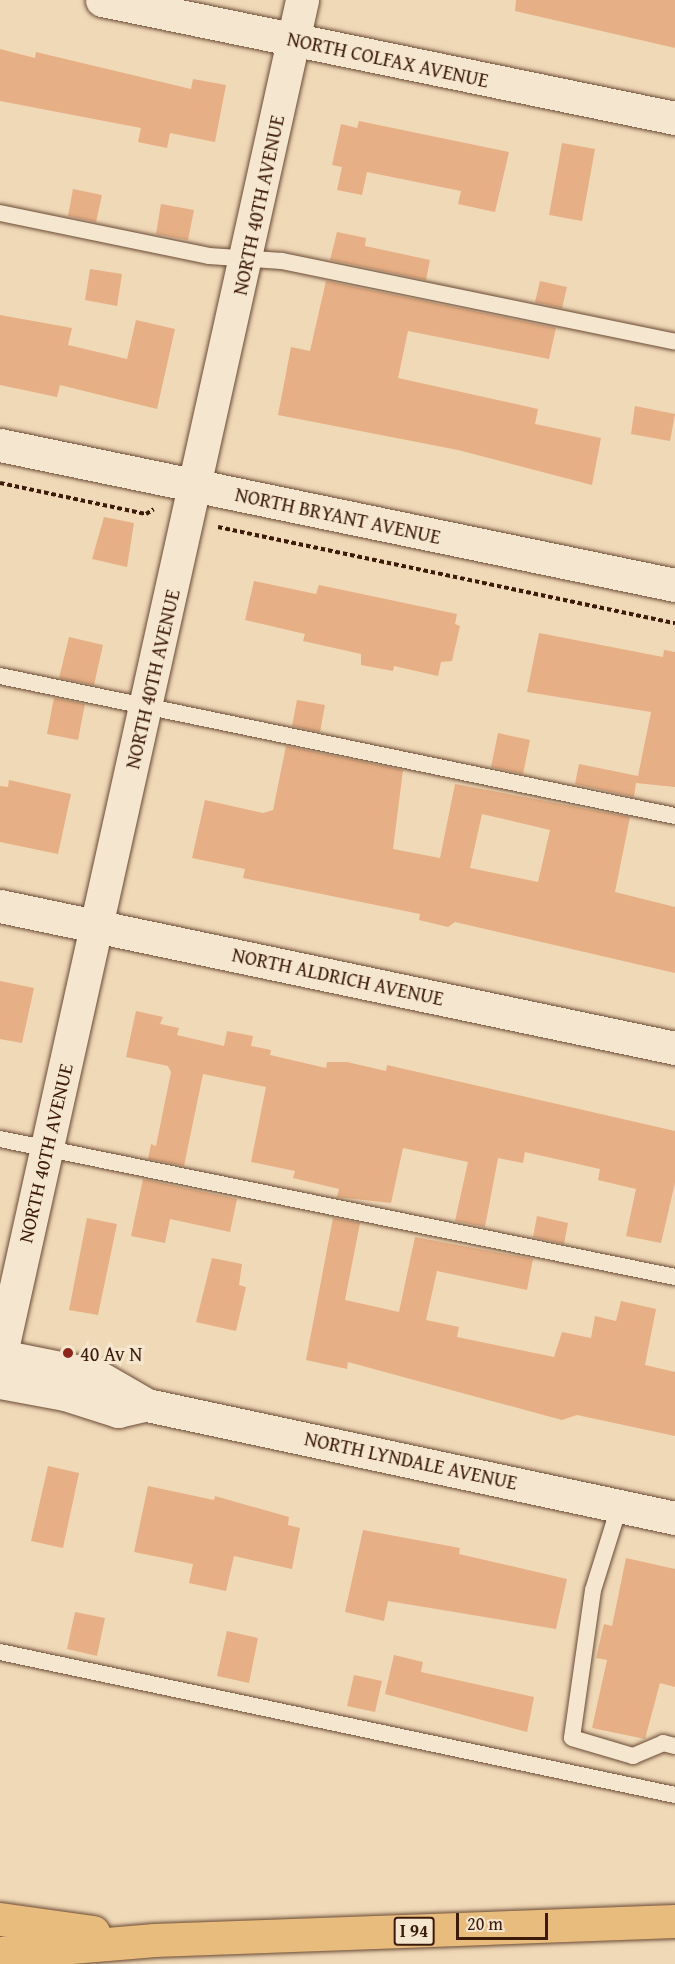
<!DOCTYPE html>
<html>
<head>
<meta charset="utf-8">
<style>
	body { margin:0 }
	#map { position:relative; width:675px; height:1964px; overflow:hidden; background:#f0d9b7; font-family:"Gentium Book Plus",serif }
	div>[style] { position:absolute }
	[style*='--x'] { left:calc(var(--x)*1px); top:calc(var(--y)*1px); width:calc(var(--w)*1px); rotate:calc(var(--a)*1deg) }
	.building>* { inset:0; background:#e7af85 }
	.path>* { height:4px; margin-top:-2px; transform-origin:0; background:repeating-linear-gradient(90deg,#3d1b0a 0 4.5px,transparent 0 7.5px) }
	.roads { filter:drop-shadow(0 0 2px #6a4a35) drop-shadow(0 0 2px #6a4a35) }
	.lane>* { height:16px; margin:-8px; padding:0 8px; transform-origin:8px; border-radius:8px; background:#f5e6d0 }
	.street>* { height:33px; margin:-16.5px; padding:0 16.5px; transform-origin:16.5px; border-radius:16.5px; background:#f5e6d0 }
	.secondary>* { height:33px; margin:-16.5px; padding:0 16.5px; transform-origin:16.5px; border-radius:16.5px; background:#f5e6d0 }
	.highway>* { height:33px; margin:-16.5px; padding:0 16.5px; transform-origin:16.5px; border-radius:16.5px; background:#e8bc7c }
	.dots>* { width:16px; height:16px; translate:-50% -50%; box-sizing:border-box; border:3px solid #f5e6d0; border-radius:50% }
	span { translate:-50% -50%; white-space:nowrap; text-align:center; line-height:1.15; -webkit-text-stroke:6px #f5e6d0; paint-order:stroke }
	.shield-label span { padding:2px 4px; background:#f5e6d0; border:2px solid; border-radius:4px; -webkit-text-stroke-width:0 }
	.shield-label { font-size:18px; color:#3d1b0a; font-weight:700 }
	.street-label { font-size:20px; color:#3d1b0a }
	.poi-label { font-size:20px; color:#3d1b0a }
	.left { translate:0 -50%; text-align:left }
	.scale { position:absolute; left:456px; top:1913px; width:92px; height:27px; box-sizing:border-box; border:3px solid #3d1b0a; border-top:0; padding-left:8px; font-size:18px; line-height:21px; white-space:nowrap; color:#3d1b0a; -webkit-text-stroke:4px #f5e6d0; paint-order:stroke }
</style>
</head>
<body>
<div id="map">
	<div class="building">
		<i style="clip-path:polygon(516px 0,675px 0,675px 48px,515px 11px)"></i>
		<i style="clip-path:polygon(0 49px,35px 58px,36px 52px,191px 89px,193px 79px,226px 85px,215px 142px,170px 133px,167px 148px,138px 142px,141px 128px,0 101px)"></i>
		<i style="clip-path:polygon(359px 121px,509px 152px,495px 212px,458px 204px,461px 191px,367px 172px,362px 195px,337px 190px,342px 167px,332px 165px,341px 124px,357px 128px)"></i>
		<i style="clip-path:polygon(562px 143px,595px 149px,582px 221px,549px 215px)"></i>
		<i style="clip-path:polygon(73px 189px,102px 195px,96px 222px,68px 216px)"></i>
		<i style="clip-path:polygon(161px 204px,194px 210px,188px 240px,156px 234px)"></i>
		<i style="clip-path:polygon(337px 232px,366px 238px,365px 246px,430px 260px,426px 280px,330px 260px)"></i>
		<i style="clip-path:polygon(90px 269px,122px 274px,117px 306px,85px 300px)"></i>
		<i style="clip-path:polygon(326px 281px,556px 328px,549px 359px,408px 331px,398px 378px,538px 409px,535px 424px,601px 438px,592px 485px,458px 450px,278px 415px,291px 347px,310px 351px)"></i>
		<i style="clip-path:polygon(540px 281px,567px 287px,562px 308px,535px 302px)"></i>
		<i style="clip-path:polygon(0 315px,72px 328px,68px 345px,127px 359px,136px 320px,175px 329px,157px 409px,60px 385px,57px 397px,0 385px)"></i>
		<i style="clip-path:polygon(635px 406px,675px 414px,670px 441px,631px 434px)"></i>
		<i style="clip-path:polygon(104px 517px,134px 523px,127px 567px,92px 559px)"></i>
		<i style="clip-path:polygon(254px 581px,316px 594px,319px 585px,457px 614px,455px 624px,460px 626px,452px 661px,441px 662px,438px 676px,394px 666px,393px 671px,361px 665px,361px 654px,303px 641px,305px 634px,245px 620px)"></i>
		<i style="clip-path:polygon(539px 633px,663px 657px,664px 650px,675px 652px,675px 787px,636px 783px,634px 797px,575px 784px,579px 764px,638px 776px,651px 712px,527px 692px)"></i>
		<i style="clip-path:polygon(69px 637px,103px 645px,94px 685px,59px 678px)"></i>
		<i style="clip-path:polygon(54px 698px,85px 704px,78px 740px,47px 734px)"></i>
		<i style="clip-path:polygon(297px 700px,325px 705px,320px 732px,292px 726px)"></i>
		<i style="clip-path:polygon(498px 733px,530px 740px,523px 774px,491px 767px)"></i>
		<i style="clip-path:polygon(evenodd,286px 746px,403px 770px,393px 849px,440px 858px,455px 784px,630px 817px,615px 892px,675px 907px,675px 973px,455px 922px,448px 927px,419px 920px,420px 914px,243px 878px,245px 869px,192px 858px,205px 800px,263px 813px,273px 810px,286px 746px,482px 814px,550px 830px,538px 882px,470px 868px,482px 814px)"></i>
		<i style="clip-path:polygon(9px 780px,71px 794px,58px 854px,0 842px,0 786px,8px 787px)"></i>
		<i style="clip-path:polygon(0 981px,34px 988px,22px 1043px,0 1039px)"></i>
		<i style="clip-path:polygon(136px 1011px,163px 1017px,160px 1024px,179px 1028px,177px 1035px,224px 1046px,227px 1031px,253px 1036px,251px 1046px,271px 1050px,270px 1055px,326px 1068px,327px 1062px,347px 1062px,386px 1071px,387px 1065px,675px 1131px,675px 1183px,661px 1243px,626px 1236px,636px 1189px,598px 1180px,600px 1169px,525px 1152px,523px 1163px,498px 1158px,485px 1227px,455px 1221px,468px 1162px,403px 1148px,391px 1203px,337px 1197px,339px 1189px,293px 1178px,295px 1171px,251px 1162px,266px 1087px,203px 1074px,184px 1166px,148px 1159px,151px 1144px,156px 1146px,171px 1072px,168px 1066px,126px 1057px)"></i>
		<i style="clip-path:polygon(143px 1179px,237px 1199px,230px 1232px,170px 1219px,165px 1243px,131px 1236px)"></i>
		<i style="clip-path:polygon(537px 1216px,568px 1223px,564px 1244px,533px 1237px)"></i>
		<i style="clip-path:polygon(87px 1218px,117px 1224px,98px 1315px,69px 1310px)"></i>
		<i style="clip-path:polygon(333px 1218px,360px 1223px,345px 1300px,399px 1312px,415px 1237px,533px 1259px,527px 1290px,437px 1271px,426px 1320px,459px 1327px,457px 1337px,554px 1357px,562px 1332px,591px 1338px,595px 1316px,616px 1321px,621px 1301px,656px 1309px,645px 1365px,675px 1372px,675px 1436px,577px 1415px,562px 1420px,348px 1362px,347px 1369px,306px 1360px)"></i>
		<i style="clip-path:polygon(212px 1258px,242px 1264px,239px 1285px,246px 1287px,236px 1331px,196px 1322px)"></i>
		<i style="clip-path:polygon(48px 1466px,79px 1473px,63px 1548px,31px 1541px)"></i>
		<i style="clip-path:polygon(148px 1486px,214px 1500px,215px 1496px,289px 1517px,288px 1525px,300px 1528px,292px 1569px,234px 1556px,226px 1591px,189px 1583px,193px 1564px,134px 1552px)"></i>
		<i style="clip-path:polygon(363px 1530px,460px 1548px,459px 1554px,567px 1579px,556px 1629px,388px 1601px,384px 1621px,345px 1612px)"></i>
		<i style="clip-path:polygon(626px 1558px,675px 1569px,675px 1687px,660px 1683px,645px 1739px,592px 1728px,607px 1660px,596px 1658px,604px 1624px,612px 1626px)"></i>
		<i style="clip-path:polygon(75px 1612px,105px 1618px,97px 1656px,67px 1649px)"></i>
		<i style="clip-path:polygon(227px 1631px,258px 1638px,249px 1683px,217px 1676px)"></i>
		<i style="clip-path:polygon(394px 1655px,423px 1662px,421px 1672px,534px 1697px,527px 1732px,385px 1694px)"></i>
		<i style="clip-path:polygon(354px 1675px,382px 1681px,375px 1712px,347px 1706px)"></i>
	</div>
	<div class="path">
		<i style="--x:0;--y:483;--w:149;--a:12"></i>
		<i style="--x:146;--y:514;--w:9;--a:-32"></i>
		<i style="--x:218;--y:527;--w:467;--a:11.9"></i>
	</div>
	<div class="roads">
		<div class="lane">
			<i style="--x:0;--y:213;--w:213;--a:11.6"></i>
			<i style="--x:209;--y:256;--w:73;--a:3.9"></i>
			<i style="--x:282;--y:261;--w:401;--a:11.6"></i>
			<i style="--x:0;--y:676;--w:689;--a:11.72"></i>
			<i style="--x:0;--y:1139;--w:689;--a:11.55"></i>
			<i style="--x:620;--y:1504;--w:90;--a:107.4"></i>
			<i style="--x:593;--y:1590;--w:149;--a:98.1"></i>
			<i style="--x:572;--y:1738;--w:64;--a:16.4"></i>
			<i style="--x:633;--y:1756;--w:33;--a:-23"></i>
			<i style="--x:663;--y:1743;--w:12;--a:14"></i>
			<i style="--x:0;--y:1652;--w:690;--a:11.96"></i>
		</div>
		<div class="street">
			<i style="--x:102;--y:0;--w:585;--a:11.64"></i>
			<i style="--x:0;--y:445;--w:689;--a:11.72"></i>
			<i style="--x:0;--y:906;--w:690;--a:11.88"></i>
			<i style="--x:0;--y:1358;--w:1391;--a:-77.46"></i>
		</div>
		<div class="secondary">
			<i style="--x:0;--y:1356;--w:97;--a:11.3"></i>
			<i style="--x:95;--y:1375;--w:60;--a:30"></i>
			<i style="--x:147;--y:1405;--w:540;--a:12.08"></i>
			<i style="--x:0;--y:1382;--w:66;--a:10.5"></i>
			<i style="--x:65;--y:1394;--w:56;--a:17.8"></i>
			<i style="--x:118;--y:1411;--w:28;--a:-13"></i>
		</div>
		<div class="highway">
			<i style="--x:0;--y:1919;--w:94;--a:8"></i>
			<i style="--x:0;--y:1953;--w:155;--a:-4.8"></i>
			<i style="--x:154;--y:1940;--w:521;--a:-2.09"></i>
		</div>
	</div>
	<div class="dots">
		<i style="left:68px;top:1353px;background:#8f2418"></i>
	</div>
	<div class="shield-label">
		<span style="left:414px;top:1931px">I 94</span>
	</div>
	<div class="street-label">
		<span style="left:388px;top:59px;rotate:12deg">NORTH COLFAX AVENUE</span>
		<span style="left:258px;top:205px;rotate:-78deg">NORTH 40TH AVENUE</span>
		<span style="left:338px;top:515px;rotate:12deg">NORTH BRYANT AVENUE</span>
		<span style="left:152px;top:679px;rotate:-77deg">NORTH 40TH AVENUE</span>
		<span style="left:338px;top:976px;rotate:12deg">NORTH ALDRICH AVENUE</span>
		<span style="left:45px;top:1153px;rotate:-77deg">NORTH 40TH AVENUE</span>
		<span style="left:411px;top:1460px;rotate:12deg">NORTH LYNDALE AVENUE</span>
	</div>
	<div class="poi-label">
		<span class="left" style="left:80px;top:1353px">40 Av N</span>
	</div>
	<div class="scale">20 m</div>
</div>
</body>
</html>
